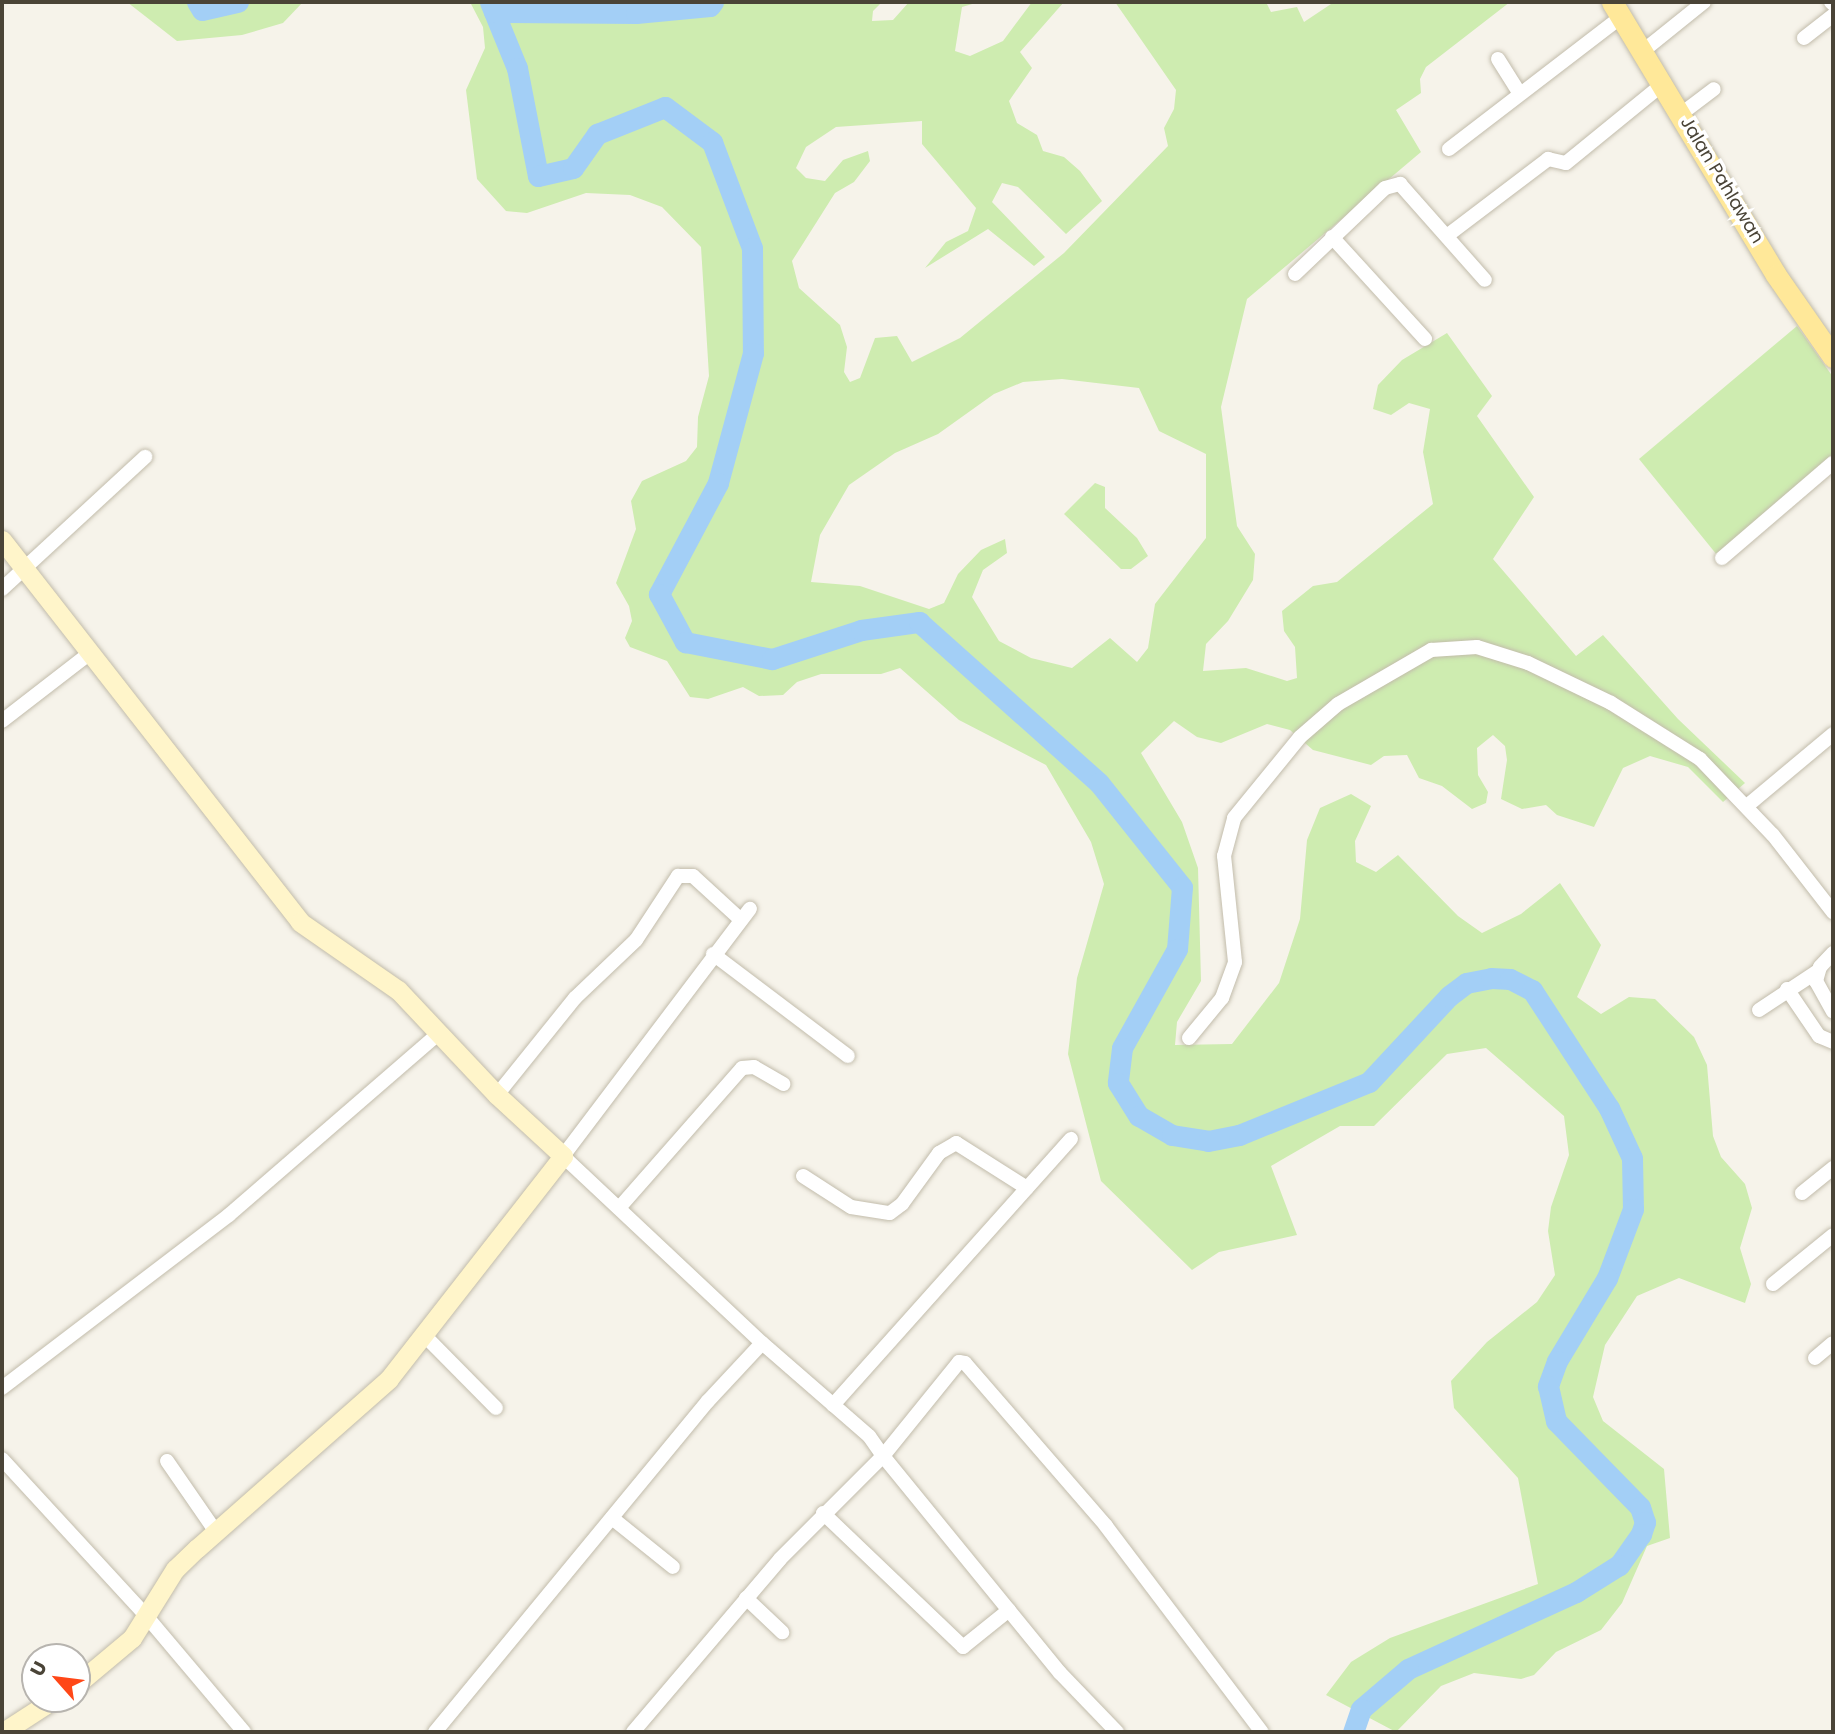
<!DOCTYPE html>
<html>
<head>
<meta charset="utf-8">
<style>
	body { margin:0 }
	#map { position:relative; width:1835px; height:1734px; overflow:hidden; background:#f6f3ea; font-family:Poppins,sans-serif }
	div>[style] { position:absolute }
	[style*='--x'] { left:calc(var(--x)*1px); top:calc(var(--y)*1px); width:calc(var(--w)*1px); rotate:calc(var(--a)*1deg) }
	.green>* { inset:0; background:#ceecb0 }
	.river>* { height:21px; margin:-10.5px; padding:0 10.5px; transform-origin:10.5px; border-radius:10.5px; background:#a3cff6 }
	.roads { filter:drop-shadow(0 0 2px #c2bcab) drop-shadow(0 0 2px #c2bcab) }
	.street>* { height:14px; margin:-7px; padding:0 7px; transform-origin:7px; border-radius:7px; background:#fff }
	.secondary>* { height:19px; margin:-9.5px; padding:0 9.5px; transform-origin:9.5px; border-radius:9.5px; background:#fff5ca }
	.primary>* { height:21px; margin:-10.5px; padding:0 10.5px; transform-origin:10.5px; border-radius:10.5px; background:#ffe899 }
	span { translate:-50% -50%; white-space:nowrap; text-align:center; line-height:1.15; -webkit-text-stroke:7px #fff; paint-order:stroke }
	.street-label { font-size:18px; color:#4a4437 }
	.frame { position:absolute; inset:0; border:4px solid #4a4437; pointer-events:none }
	.north { position:absolute; left:21px; top:1643px; width:70px; height:70px; box-sizing:border-box; background:#fff; border:2px solid #b7b4af; border-radius:50%; rotate:298deg; font-size:19px; font-weight:700; line-height:28px; text-align:center; color:#4a4437 }
	.north::after { content:''; display:block; margin:auto; width:24px; height:32px; background:#ff4717; clip-path:polygon(50% 0,100% 100%,50% 72%,0 100%) }
</style>
</head>
<body>
<div id="map">
	<div class="green">
		<i style="clip-path:polygon(127px 2px,303px 2px,283px 23px,242px 35px,177px 41px)"></i>
		<i style="clip-path:polygon(evenodd,470px 2px,882px 2px,873px 11px,872px 21px,893px 20px,909px 2px,979px 2px,962px 7px,955px 51px,970px 56px,1003px 41px,1032px 2px,1064px 2px,1020px 52px,1032px 68px,1009px 101px,1017px 123px,1037px 135px,1043px 151px,1064px 157px,1080px 171px,1102px 201px,1066px 234px,1018px 187px,1002px 183px,992px 202px,1045px 257px,1034px 266px,988px 229px,925px 268px,946px 242px,968px 231px,976px 208px,922px 144px,922px 121px,836px 127px,806px 147px,796px 168px,806px 178px,825px 181px,843px 160px,868px 151px,870px 161px,854px 182px,835px 193px,792px 261px,799px 288px,840px 325px,847px 347px,844px 372px,850px 382px,860px 378px,875px 338px,897px 336px,912px 362px,960px 338px,1064px 253px,1168px 146px,1164px 128px,1174px 109px,1176px 90px,1115px 2px,1266px 2px,1271px 12px,1297px 7px,1304px 22px,1334px 2px,1510px 2px,1426px 67px,1420px 79px,1421px 93px,1396px 110px,1421px 152px,1247px 299px,1221px 407px,1237px 526px,1255px 554px,1253px 580px,1228px 621px,1206px 644px,1203px 671px,1246px 668px,1287px 681px,1297px 678px,1295px 647px,1284px 631px,1282px 611px,1313px 586px,1337px 582px,1433px 504px,1423px 452px,1430px 409px,1409px 403px,1391px 415px,1373px 409px,1378px 385px,1402px 360px,1447px 333px,1492px 396px,1477px 416px,1534px 497px,1493px 559px,1576px 656px,1603px 635px,1678px 719px,1745px 783px,1723px 802px,1688px 767px,1650px 756px,1623px 768px,1594px 827px,1557px 815px,1546px 805px,1522px 809px,1501px 799px,1507px 760px,1505px 746px,1493px 735px,1477px 748px,1478px 775px,1488px 792px,1486px 803px,1472px 809px,1442px 786px,1419px 778px,1407px 755px,1384px 756px,1371px 765px,1313px 750px,1290px 730px,1267px 724px,1221px 743px,1197px 737px,1174px 721px,1141px 753px,1182px 822px,1198px 868px,1201px 981px,1177px 1022px,1175px 1045px,1232px 1044px,1279px 983px,1300px 919px,1307px 840px,1320px 808px,1351px 794px,1371px 806px,1355px 841px,1356px 862px,1376px 872px,1398px 855px,1458px 916px,1482px 933px,1521px 914px,1560px 883px,1601px 945px,1577px 997px,1601px 1014px,1629px 997px,1655px 999px,1694px 1037px,1707px 1065px,1713px 1136px,1721px 1157px,1745px 1184px,1752px 1208px,1740px 1248px,1751px 1284px,1745px 1303px,1679px 1278px,1637px 1296px,1605px 1345px,1593px 1397px,1603px 1421px,1664px 1469px,1670px 1538px,1647px 1546px,1622px 1603px,1601px 1630px,1556px 1652px,1534px 1675px,1521px 1679px,1474px 1673px,1441px 1686px,1396px 1732px,1326px 1695px,1351px 1662px,1390px 1638px,1538px 1584px,1518px 1478px,1454px 1408px,1451px 1381px,1487px 1342px,1537px 1302px,1555px 1275px,1548px 1231px,1551px 1207px,1569px 1155px,1564px 1116px,1486px 1048px,1447px 1054px,1374px 1126px,1340px 1126px,1271px 1166px,1297px 1235px,1219px 1252px,1192px 1270px,1101px 1181px,1068px 1054px,1077px 978px,1104px 884px,1091px 842px,1046px 765px,959px 720px,900px 668px,881px 674px,821px 674px,797px 682px,783px 695px,759px 696px,743px 687px,708px 699px,690px 697px,667px 661px,630px 647px,625px 638px,632px 621px,629px 606px,616px 583px,636px 529px,631px 501px,642px 481px,686px 461px,697px 447px,698px 417px,709px 376px,701px 247px,662px 207px,630px 195px,586px 193px,527px 213px,506px 211px,477px 179px,466px 90px,485px 48px,483px 27px,470px 2px,1062px 379px,1139px 388px,1159px 431px,1206px 454px,1206px 538px,1155px 604px,1148px 648px,1137px 662px,1110px 638px,1072px 668px,1031px 658px,999px 641px,972px 597px,983px 570px,1007px 553px,1005px 539px,981px 550px,958px 574px,944px 603px,929px 609px,860px 586px,811px 582px,820px 535px,849px 485px,895px 453px,938px 434px,994px 394px,1023px 382px,1062px 379px)"></i>
		<i style="clip-path:polygon(1797px 326px,1833px 377px,1833px 461px,1717px 555px,1639px 459px)"></i>
		<i style="clip-path:polygon(1095px 483px,1105px 487px,1105px 508px,1137px 538px,1148px 556px,1131px 569px,1121px 569px,1064px 514px)"></i>
	</div>
	<div class="river">
		<i style="--x:197;--y:2;--w:9;--a:58"></i>
		<i style="--x:202;--y:10;--w:37;--a:-13"></i>
		<i style="--x:490;--y:2;--w:71;--a:67.8"></i>
		<i style="--x:517;--y:68;--w:110;--a:79"></i>
		<i style="--x:538;--y:176;--w:36;--a:-13"></i>
		<i style="--x:573;--y:168;--w:42;--a:-54.8"></i>
		<i style="--x:597;--y:134;--w:73;--a:-21.7"></i>
		<i style="--x:665;--y:107;--w:59;--a:36.7"></i>
		<i style="--x:712;--y:142;--w:113;--a:69.3"></i>
		<i style="--x:752;--y:248;--w:105;--a:89.5"></i>
		<i style="--x:753;--y:353;--w:135;--a:105.1"></i>
		<i style="--x:718;--y:483;--w:126;--a:118"></i>
		<i style="--x:659;--y:594;--w:55;--a:61.6"></i>
		<i style="--x:685;--y:642;--w:89;--a:11.1"></i>
		<i style="--x:772;--y:659;--w:94;--a:-18"></i>
		<i style="--x:861;--y:630;--w:59;--a:-7.9"></i>
		<i style="--x:919;--y:622;--w:241;--a:41.8"></i>
		<i style="--x:1099;--y:783;--w:133;--a:51.4"></i>
		<i style="--x:1182;--y:887;--w:62;--a:94.6"></i>
		<i style="--x:1177;--y:949;--w:113;--a:119.1"></i>
		<i style="--x:1122;--y:1048;--w:35;--a:97"></i>
		<i style="--x:1118;--y:1083;--w:39;--a:58"></i>
		<i style="--x:1139;--y:1116;--w:38;--a:30"></i>
		<i style="--x:1172;--y:1135;--w:36;--a:9"></i>
		<i style="--x:1208;--y:1141;--w:32;--a:-11"></i>
		<i style="--x:1239;--y:1135;--w:140;--a:-22.2"></i>
		<i style="--x:1369;--y:1082;--w:117;--a:-47.1"></i>
		<i style="--x:1449;--y:996;--w:21;--a:-37"></i>
		<i style="--x:1466;--y:983;--w:25;--a:-11"></i>
		<i style="--x:1491;--y:978;--w:19;--a:3"></i>
		<i style="--x:1510;--y:979;--w:25;--a:27"></i>
		<i style="--x:1532;--y:990;--w:141;--a:56.9"></i>
		<i style="--x:1609;--y:1108;--w:55;--a:65.3"></i>
		<i style="--x:1632;--y:1158;--w:51;--a:88.9"></i>
		<i style="--x:1633;--y:1209;--w:74;--a:110.6"></i>
		<i style="--x:1607;--y:1278;--w:97;--a:121.1"></i>
		<i style="--x:1557;--y:1361;--w:27;--a:110"></i>
		<i style="--x:1548;--y:1386;--w:36;--a:77"></i>
		<i style="--x:1556;--y:1421;--w:120;--a:45.7"></i>
		<i style="--x:1640;--y:1507;--w:16;--a:72"></i>
		<i style="--x:1645;--y:1522;--w:13;--a:108"></i>
		<i style="--x:1641;--y:1534;--w:38;--a:125"></i>
		<i style="--x:1619;--y:1565;--w:51;--a:147.9"></i>
		<i style="--x:1576;--y:1592;--w:185;--a:155.4"></i>
		<i style="--x:1408;--y:1669;--w:62;--a:139.6"></i>
		<i style="--x:1361;--y:1709;--w:24;--a:109"></i>
		<i style="--x:494;--y:12;--w:142;--a:0.4"></i>
		<i style="--x:636;--y:13;--w:74;--a:-5.4"></i>
		<i style="--x:710;--y:6;--w:5;--a:-53"></i>
	</div>
	<div class="roads">
		<div class="street">
			<i style="--x:1831;--y:2;--w:3;--a:45"></i>
			<i style="--x:1804;--y:38;--w:37;--a:-38"></i>
			<i style="--x:1643;--y:51;--w:78;--a:-38.8"></i>
			<i style="--x:1498;--y:59;--w:41;--a:57.8"></i>
			<i style="--x:1681;--y:114;--w:41;--a:-37.1"></i>
			<i style="--x:1449;--y:149;--w:217;--a:-37.5"></i>
			<i style="--x:1448;--y:235;--w:126;--a:-37.2"></i>
			<i style="--x:1548;--y:159;--w:18;--a:13"></i>
			<i style="--x:1566;--y:163;--w:127;--a:-39.2"></i>
			<i style="--x:1332;--y:237;--w:138;--a:47.6"></i>
			<i style="--x:1295;--y:274;--w:124;--a:-43.7"></i>
			<i style="--x:1385;--y:188;--w:16;--a:-15"></i>
			<i style="--x:1400;--y:184;--w:128;--a:48.5"></i>
			<i style="--x:1722;--y:558;--w:146;--a:-40.6"></i>
			<i style="--x:2;--y:589;--w:195;--a:-42.7"></i>
			<i style="--x:2;--y:721;--w:111;--a:-37.7"></i>
			<i style="--x:1747;--y:806;--w:112;--a:-39.9"></i>
			<i style="--x:1833;--y:953;--w:19;--a:133"></i>
			<i style="--x:1820;--y:967;--w:15;--a:106"></i>
			<i style="--x:1816;--y:981;--w:35;--a:61"></i>
			<i style="--x:713;--y:954;--w:169;--a:37.1"></i>
			<i style="--x:1787;--y:989;--w:57;--a:55.8"></i>
			<i style="--x:1819;--y:1036;--w:15;--a:23"></i>
			<i style="--x:1759;--y:1010;--w:71;--a:-33.5"></i>
			<i style="--x:1189;--y:1038;--w:52;--a:-50.5"></i>
			<i style="--x:1222;--y:998;--w:38;--a:-70"></i>
			<i style="--x:1235;--y:962;--w:107;--a:-95.9"></i>
			<i style="--x:1224;--y:856;--w:39;--a:-75"></i>
			<i style="--x:1234;--y:818;--w:104;--a:-50.8"></i>
			<i style="--x:1300;--y:737;--w:50;--a:-41"></i>
			<i style="--x:1338;--y:704;--w:108;--a:-30.1"></i>
			<i style="--x:1431;--y:650;--w:46;--a:-3.7"></i>
			<i style="--x:1477;--y:647;--w:53;--a:17.4"></i>
			<i style="--x:1528;--y:663;--w:92;--a:25.7"></i>
			<i style="--x:1611;--y:703;--w:105;--a:32.2"></i>
			<i style="--x:1700;--y:759;--w:105;--a:46.2"></i>
			<i style="--x:1773;--y:835;--w:98;--a:52.1"></i>
			<i style="--x:497;--y:1095;--w:124;--a:-51.2"></i>
			<i style="--x:575;--y:998;--w:84;--a:-43.6"></i>
			<i style="--x:636;--y:940;--w:77;--a:-56.7"></i>
			<i style="--x:678;--y:876;--w:15;--a:0"></i>
			<i style="--x:693;--y:876;--w:65;--a:42.5"></i>
			<i style="--x:803;--y:1176;--w:57;--a:32.9"></i>
			<i style="--x:851;--y:1207;--w:39;--a:9"></i>
			<i style="--x:890;--y:1213;--w:15;--a:-37"></i>
			<i style="--x:902;--y:1204;--w:63;--a:-54"></i>
			<i style="--x:939;--y:1153;--w:20;--a:-30"></i>
			<i style="--x:956;--y:1143;--w:84;--a:32.4"></i>
			<i style="--x:1802;--y:1193;--w:40;--a:-39"></i>
			<i style="--x:619;--y:1208;--w:186;--a:-48.7"></i>
			<i style="--x:742;--y:1068;--w:12;--a:-5"></i>
			<i style="--x:754;--y:1067;--w:34;--a:30"></i>
			<i style="--x:1773;--y:1284;--w:77;--a:-39.2"></i>
			<i style="--x:425;--y:1336;--w:101;--a:45.4"></i>
			<i style="--x:1815;--y:1358;--w:23;--a:-40"></i>
			<i style="--x:2;--y:1388;--w:285;--a:-37.3"></i>
			<i style="--x:229;--y:1215;--w:276;--a:-40.9"></i>
			<i style="--x:833;--y:1405;--w:357;--a:-48.2"></i>
			<i style="--x:2;--y:1459;--w:216;--a:47.4"></i>
			<i style="--x:148;--y:1618;--w:149;--a:49.9"></i>
			<i style="--x:167;--y:1461;--w:86;--a:55.4"></i>
			<i style="--x:823;--y:1513;--w:194;--a:43.7"></i>
			<i style="--x:963;--y:1647;--w:59;--a:-38.8"></i>
			<i style="--x:612;--y:1518;--w:78;--a:38.8"></i>
			<i style="--x:746;--y:1598;--w:50;--a:43.4"></i>
			<i style="--x:435;--y:1732;--w:429;--a:-50.5"></i>
			<i style="--x:708;--y:1401;--w:79;--a:-47"></i>
			<i style="--x:633;--y:1732;--w:227;--a:-49.6"></i>
			<i style="--x:780;--y:1559;--w:146;--a:-45"></i>
			<i style="--x:883;--y:1456;--w:24;--a:-125"></i>
			<i style="--x:869;--y:1436;--w:142;--a:-139"></i>
			<i style="--x:762;--y:1343;--w:273;--a:-136.8"></i>
			<i style="--x:563;--y:1156;--w:310;--a:-52.9"></i>
			<i style="--x:1117;--y:1732;--w:82;--a:-134"></i>
			<i style="--x:1060;--y:1673;--w:280;--a:-129.2"></i>
			<i style="--x:883;--y:1456;--w:121;--a:-51"></i>
			<i style="--x:959;--y:1362;--w:6;--a:9"></i>
			<i style="--x:965;--y:1363;--w:216;--a:49.1"></i>
			<i style="--x:1106;--y:1526;--w:258;--a:52.9"></i>
		</div>
		<div class="secondary">
			<i style="--x:2;--y:540;--w:484;--a:52"></i>
			<i style="--x:300;--y:922;--w:119;--a:34.8"></i>
			<i style="--x:398;--y:990;--w:144;--a:46.7"></i>
			<i style="--x:497;--y:1095;--w:90;--a:42.7"></i>
			<i style="--x:563;--y:1156;--w:283;--a:128"></i>
			<i style="--x:389;--y:1379;--w:256;--a:138.6"></i>
			<i style="--x:197;--y:1548;--w:30;--a:136"></i>
			<i style="--x:175;--y:1569;--w:81;--a:121.9"></i>
			<i style="--x:132;--y:1638;--w:72;--a:140.1"></i>
			<i style="--x:3;--y:1732;--w:61;--a:-32.9"></i>
		</div>
		<div class="primary">
			<i style="--x:1612;--y:2;--w:318;--a:59"></i>
			<i style="--x:1776;--y:275;--w:100;--a:55.2"></i>
		</div>
	</div>
	<div class="street-label">
		<span style="left:1722px;top:180px;rotate:59deg">Jalan Pahlawan</span>
	</div>
	<div class="frame"></div>
	<div class="north">U</div>
</div>
</body>
</html>
